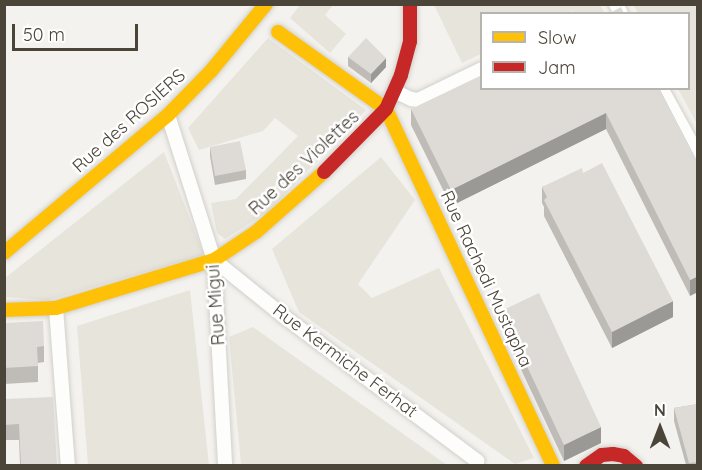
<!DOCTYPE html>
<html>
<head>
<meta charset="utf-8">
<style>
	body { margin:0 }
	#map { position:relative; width:702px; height:470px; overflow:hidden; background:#f4f2ee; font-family:Quicksand,sans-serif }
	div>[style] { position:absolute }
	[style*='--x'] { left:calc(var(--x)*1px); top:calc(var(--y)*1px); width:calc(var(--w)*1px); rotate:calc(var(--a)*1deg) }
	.residential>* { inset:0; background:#e7e4dc }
	.roads { filter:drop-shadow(0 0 2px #d2d0cb) drop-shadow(0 0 2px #d2d0cb) }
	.street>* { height:14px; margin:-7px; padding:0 7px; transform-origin:7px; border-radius:7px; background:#fdfdfc }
	.slow>* { height:14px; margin:-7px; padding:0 7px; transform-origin:7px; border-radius:7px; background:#ffc107 }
	.jam>* { height:14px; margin:-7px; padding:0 7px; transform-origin:7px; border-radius:7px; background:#c62828 }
	.wall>* { inset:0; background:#bfbcb8 }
	.shaded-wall>* { inset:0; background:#9b9996 }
	.building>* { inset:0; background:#dedbd6 }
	span { translate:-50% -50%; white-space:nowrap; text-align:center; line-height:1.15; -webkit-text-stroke:5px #fff; paint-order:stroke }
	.street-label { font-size:18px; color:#4b4439 }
	.frame { position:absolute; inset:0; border:6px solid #4b4439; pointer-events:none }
	.legend { position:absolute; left:480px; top:12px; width:210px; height:78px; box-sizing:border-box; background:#fff; border:2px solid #b7b4b0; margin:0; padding:8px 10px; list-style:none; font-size:18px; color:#4b4439 }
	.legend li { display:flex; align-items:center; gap:12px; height:30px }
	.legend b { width:30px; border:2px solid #b7b4b0 }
	.north { position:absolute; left:630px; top:398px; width:60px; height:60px; -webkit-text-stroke:4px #fff; paint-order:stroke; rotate:0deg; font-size:16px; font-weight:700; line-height:24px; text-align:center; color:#4b4439 }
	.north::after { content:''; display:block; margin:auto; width:21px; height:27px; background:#4b4439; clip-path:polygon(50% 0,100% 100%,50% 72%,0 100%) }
	.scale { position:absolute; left:12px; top:24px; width:126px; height:27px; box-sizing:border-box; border:3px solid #4b4439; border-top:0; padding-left:8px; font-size:18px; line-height:21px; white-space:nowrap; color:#4b4439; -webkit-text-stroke:4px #fff; paint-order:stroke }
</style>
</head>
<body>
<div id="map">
	<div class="residential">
		<i style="clip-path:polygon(300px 5px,333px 5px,325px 15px,346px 34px,330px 53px,290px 18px)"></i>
		<i style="clip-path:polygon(434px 5px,600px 5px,605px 13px,575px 13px,573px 11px,567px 14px,482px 14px,481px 54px,462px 63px)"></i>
		<i style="clip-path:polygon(633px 5px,697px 5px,697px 124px,678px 89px,688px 88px,688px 14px,638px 13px)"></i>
		<i style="clip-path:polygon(268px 38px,366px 110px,269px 211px,225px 239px,217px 233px,211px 203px,236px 199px,298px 136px,275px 118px,263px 131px,199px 150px,188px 128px)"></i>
		<i style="clip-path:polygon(164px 152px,204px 255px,48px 300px,5px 297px,5px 278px)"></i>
		<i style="clip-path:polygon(381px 157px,415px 200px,358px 284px,372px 298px,439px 268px,534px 458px,515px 464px,299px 312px,272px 249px)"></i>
		<i style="clip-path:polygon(190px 290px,209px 465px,88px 465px,77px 326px)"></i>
		<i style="clip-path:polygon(253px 327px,447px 465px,241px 465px,229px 337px)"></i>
	</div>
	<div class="roads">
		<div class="street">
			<i style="--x:616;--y:4;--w:11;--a:63"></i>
			<i style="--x:661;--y:88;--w:77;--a:61.1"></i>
			<i style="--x:394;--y:91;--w:19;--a:25"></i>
			<i style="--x:411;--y:99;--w:7;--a:8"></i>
			<i style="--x:418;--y:100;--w:71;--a:-25.8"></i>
			<i style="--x:168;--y:115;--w:152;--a:72.4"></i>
			<i style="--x:214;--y:260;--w:206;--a:86.9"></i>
			<i style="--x:214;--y:260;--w:92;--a:38.9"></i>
			<i style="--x:286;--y:318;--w:239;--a:36.8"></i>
			<i style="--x:477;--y:461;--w:5;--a:101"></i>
			<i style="--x:56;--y:308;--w:158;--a:85.7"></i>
		</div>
		<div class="slow">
			<i style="--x:278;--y:32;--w:133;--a:35.5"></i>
			<i style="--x:386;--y:109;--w:394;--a:64.9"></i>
			<i style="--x:4;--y:253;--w:214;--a:-40.1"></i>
			<i style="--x:168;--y:115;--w:62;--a:-45.7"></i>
			<i style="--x:211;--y:71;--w:87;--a:-50.6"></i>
			<i style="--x:4;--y:310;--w:52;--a:-2.2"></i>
			<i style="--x:56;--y:308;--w:165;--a:-16.9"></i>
			<i style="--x:214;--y:260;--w:50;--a:-33.7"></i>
			<i style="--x:256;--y:232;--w:91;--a:-41.4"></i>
		</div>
		<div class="jam">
			<i style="--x:324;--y:172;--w:88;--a:-45.5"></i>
			<i style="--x:386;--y:109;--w:37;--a:-66"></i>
			<i style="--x:401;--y:75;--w:35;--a:-75"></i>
			<i style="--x:410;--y:41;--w:37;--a:-90"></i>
			<i style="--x:586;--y:466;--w:19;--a:-35"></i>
			<i style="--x:602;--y:455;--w:11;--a:-5"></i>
			<i style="--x:613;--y:454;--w:11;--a:10"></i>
			<i style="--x:624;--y:456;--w:16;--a:40"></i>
		</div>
	</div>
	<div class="wall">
		<i style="clip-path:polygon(348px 57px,386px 67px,371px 83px,348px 66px)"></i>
		<i style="clip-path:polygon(659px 88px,698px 163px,690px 296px,606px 129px,451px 206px,411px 125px,411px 109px)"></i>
		<i style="clip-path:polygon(210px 147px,246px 170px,246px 179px,215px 185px,210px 156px)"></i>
		<i style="clip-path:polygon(583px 173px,673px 317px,612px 348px,544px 216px,544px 207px,542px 203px,542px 187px)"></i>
		<i style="clip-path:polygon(501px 311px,601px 443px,564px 461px,501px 327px)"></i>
		<i style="clip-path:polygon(4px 323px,44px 346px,44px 362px,38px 363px,38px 382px,4px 384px)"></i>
		<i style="clip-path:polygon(4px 399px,57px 465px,20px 465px,19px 440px,4px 440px)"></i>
		<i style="clip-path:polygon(698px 404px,698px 465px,686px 465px,674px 421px,674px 408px)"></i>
	</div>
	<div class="shaded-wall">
		<i style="clip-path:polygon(386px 58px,386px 67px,371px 83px,371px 74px)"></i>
		<i style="clip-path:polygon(606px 113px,606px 129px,451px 206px,451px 190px)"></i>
		<i style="clip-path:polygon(698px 276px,698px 292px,690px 296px,690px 280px)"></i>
		<i style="clip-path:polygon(673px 301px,673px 317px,612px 348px,612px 332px)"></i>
		<i style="clip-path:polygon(601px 427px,601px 443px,564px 461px,564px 445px)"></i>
	</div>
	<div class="building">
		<i style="clip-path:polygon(621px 7px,624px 14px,608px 14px)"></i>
		<i style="clip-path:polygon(366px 38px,386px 58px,371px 74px,348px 57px)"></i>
		<i style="clip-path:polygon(482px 75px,482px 88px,659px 88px,698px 163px,698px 276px,690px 280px,606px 113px,451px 190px,411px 109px)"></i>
		<i style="clip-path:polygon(240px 141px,246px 170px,215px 176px,210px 147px)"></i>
		<i style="clip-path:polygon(602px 163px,673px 301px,612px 332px,544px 200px,547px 197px,542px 187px,582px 168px,583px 173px)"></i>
		<i style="clip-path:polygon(539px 293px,601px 427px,564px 445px,501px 311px)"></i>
		<i style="clip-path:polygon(43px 321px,44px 346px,37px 347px,38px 366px,4px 368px,4px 323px)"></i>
		<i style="clip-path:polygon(53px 397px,57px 465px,21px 465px,19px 424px,4px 425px,4px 399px)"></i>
		<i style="clip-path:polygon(698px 404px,698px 462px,689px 463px,674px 408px)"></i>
	</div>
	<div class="street-label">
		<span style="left:129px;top:121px;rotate:-42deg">Rue des ROSIERS</span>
		<span style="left:304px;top:163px;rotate:-43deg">Rue des Violettes</span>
		<span style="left:486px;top:279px;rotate:65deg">Rue Rachedi Mustapha</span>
		<span style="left:216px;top:305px;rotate:-94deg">Rue Migui</span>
		<span style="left:345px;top:361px;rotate:37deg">Rue Kermiche Ferhat</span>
	</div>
	<div class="frame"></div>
	<ul class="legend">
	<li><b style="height:8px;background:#ffc107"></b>Slow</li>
	<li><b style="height:8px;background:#c62828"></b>Jam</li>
	</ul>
	<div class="north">N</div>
	<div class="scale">50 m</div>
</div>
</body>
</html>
